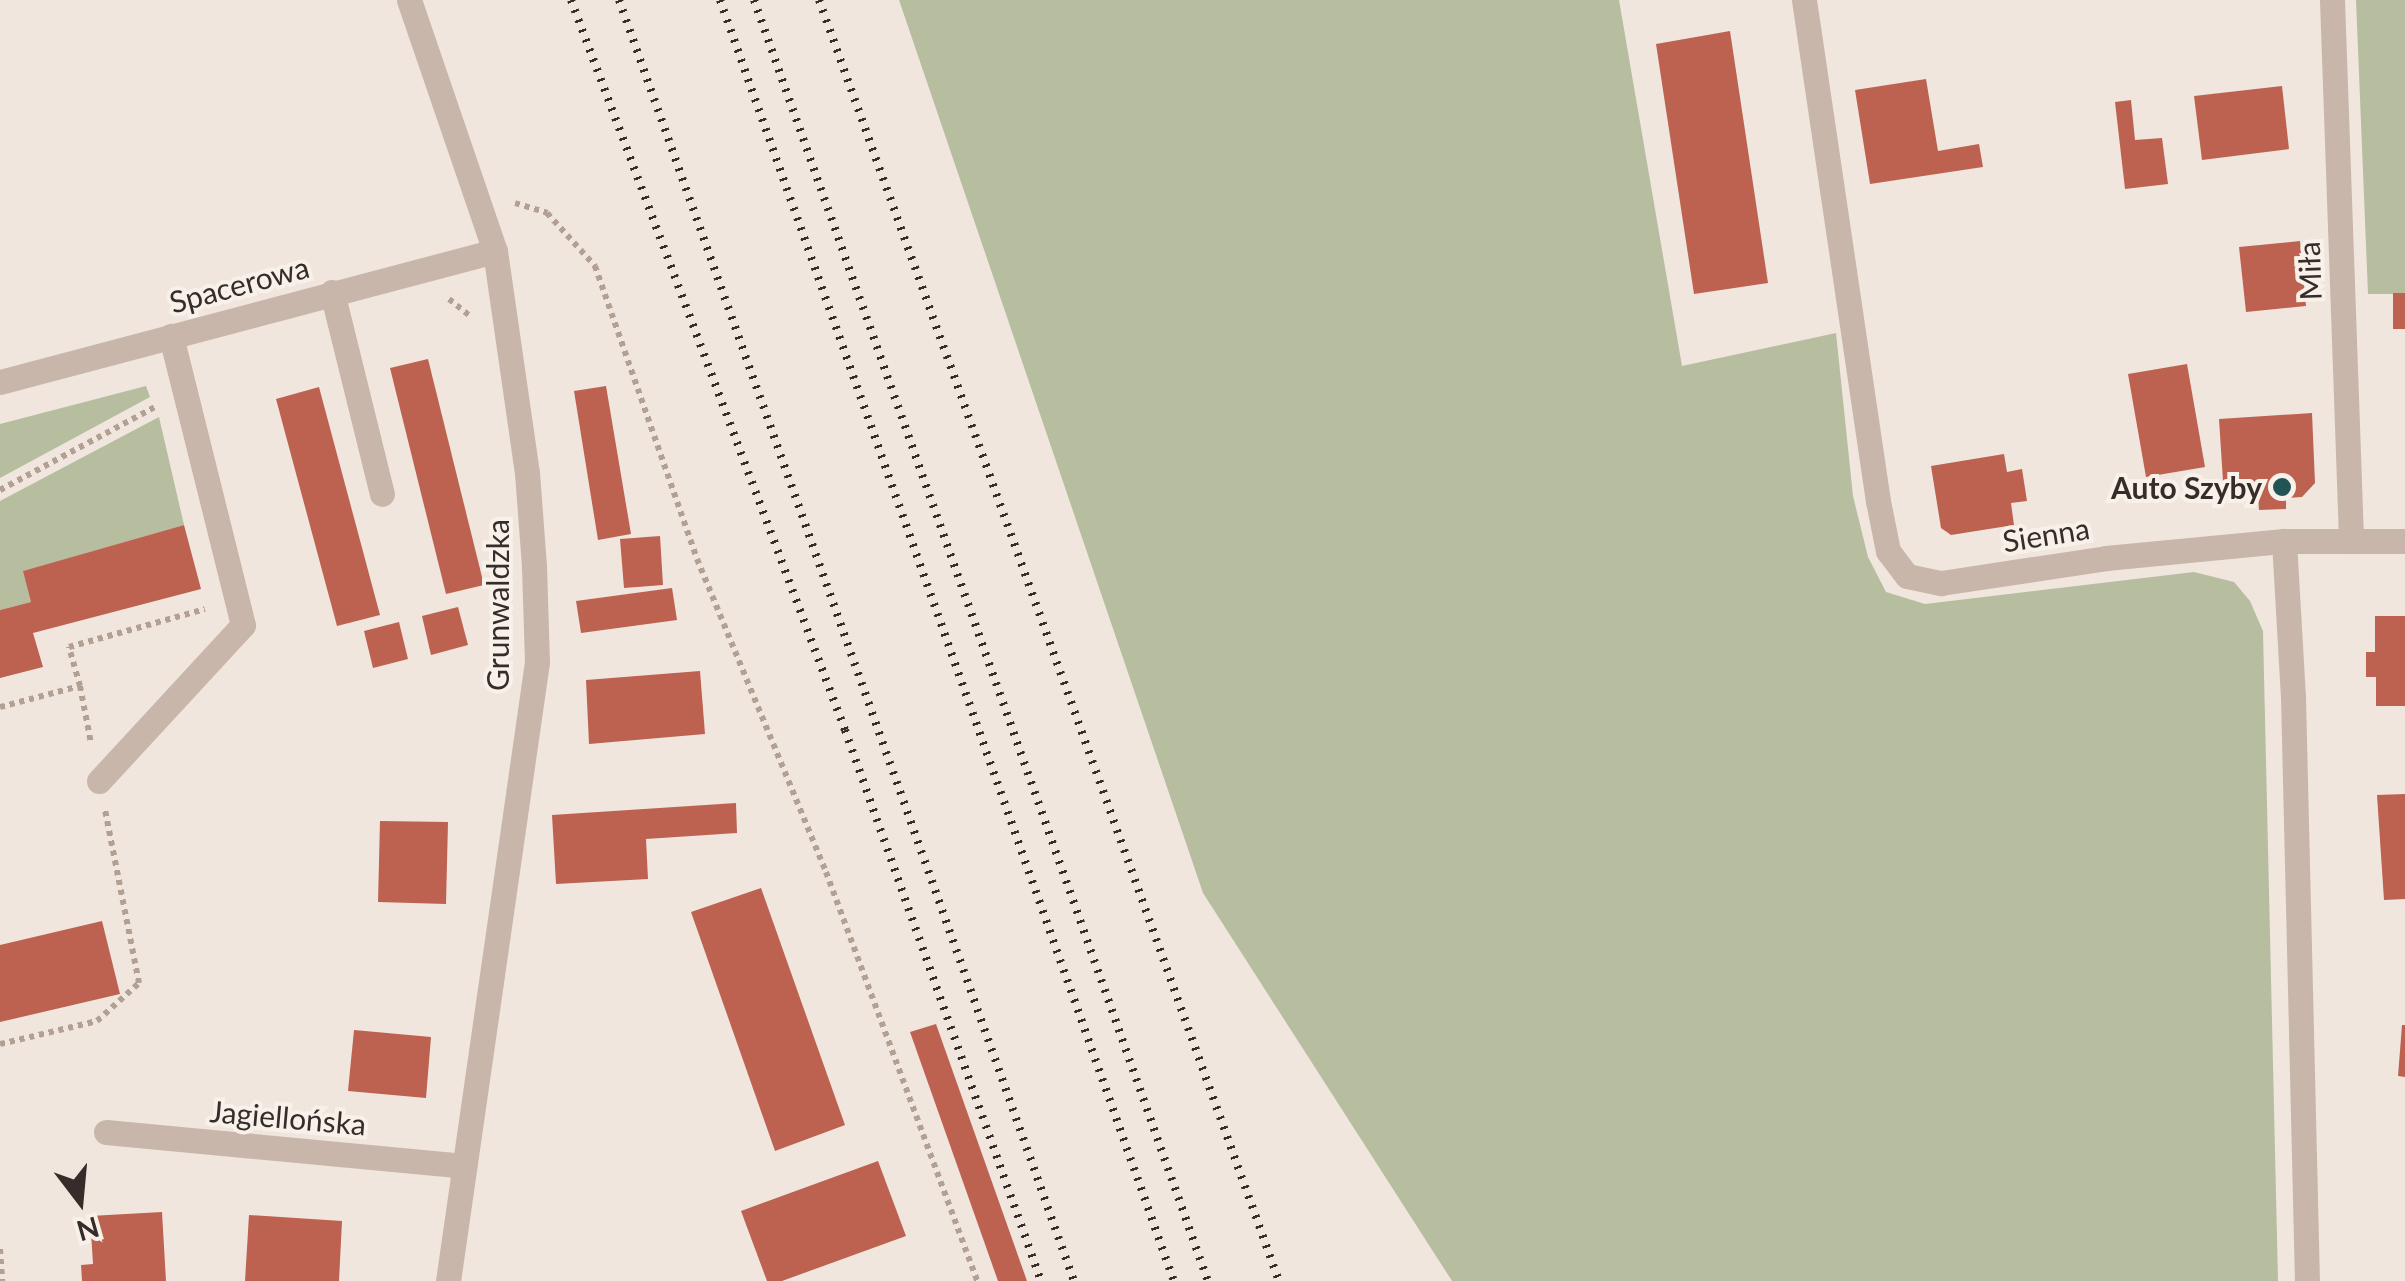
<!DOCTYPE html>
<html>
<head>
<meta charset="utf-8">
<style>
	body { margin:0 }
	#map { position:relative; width:2405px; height:1281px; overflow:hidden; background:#f0e6de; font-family:Lato,sans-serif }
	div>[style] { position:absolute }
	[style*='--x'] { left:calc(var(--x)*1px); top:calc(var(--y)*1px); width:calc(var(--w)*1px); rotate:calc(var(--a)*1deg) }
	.green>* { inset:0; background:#b6be9f }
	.building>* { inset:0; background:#bd6250 }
	.path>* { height:6px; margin-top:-3px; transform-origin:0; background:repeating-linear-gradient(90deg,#b3a095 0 5px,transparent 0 10px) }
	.minor>* { height:25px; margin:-12.5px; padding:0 12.5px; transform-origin:12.5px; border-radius:12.5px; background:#c8b6aa }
	.rail>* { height:8px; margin-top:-4px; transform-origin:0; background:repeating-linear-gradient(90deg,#362c29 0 2.5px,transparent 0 10.5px) }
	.dots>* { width:28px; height:28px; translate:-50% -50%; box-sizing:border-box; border:5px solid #f8f1ea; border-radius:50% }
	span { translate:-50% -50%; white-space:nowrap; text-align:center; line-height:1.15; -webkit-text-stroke:8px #f8f1ea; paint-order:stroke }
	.street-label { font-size:30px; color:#362c29 }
	.poi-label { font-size:30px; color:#362c29; font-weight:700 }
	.right { translate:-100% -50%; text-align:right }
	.north { position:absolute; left:30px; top:1151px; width:100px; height:100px; -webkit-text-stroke:8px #f8f1ea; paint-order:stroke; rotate:164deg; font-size:28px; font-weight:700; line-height:40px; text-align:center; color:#362c29 }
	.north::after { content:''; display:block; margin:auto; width:35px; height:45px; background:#362c29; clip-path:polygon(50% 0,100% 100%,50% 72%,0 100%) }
</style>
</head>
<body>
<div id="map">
	<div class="green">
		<i style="clip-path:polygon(899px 0,1619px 0,1682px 366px,1836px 333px,1853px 496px,1868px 557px,1886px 592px,1925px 604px,2194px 572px,2234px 582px,2250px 601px,2263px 631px,2278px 1281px,1452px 1281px,1203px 893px)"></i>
		<i style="clip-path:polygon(2356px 0,2405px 0,2405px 294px,2368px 294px)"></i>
		<i style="clip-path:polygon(146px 386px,150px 397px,0 478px,0 424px)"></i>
		<i style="clip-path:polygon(159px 417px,184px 525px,24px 571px,31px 602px,0 610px,0 501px)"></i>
	</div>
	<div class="building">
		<i style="clip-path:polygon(1730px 31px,1768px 283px,1694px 294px,1656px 44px)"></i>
		<i style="clip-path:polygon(1926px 79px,1938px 151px,1979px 144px,1983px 167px,1870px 184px,1855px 90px)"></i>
		<i style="clip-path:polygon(2282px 86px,2289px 149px,2202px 160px,2194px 96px)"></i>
		<i style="clip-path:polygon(2131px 100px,2135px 140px,2162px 138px,2168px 184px,2125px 189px,2115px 102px)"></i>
		<i style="clip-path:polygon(2300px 241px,2306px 306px,2246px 312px,2239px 247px)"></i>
		<i style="clip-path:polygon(2393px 293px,2405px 293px,2405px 329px,2393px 329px)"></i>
		<i style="clip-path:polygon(428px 359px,484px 585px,446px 594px,390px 368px)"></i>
		<i style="clip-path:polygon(2187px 364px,2205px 467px,2146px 477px,2128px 374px)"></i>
		<i style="clip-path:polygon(606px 386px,631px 534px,598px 540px,574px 391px)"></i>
		<i style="clip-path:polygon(319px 387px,380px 615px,337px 626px,276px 399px)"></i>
		<i style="clip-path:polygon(2312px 413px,2315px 483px,2302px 497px,2286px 498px,2286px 509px,2259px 510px,2258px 495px,2224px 497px,2219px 419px)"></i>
		<i style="clip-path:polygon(2004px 454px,2007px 472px,2022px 469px,2027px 501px,2011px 503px,2014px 525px,1951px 535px,1941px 528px,1931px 466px)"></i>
		<i style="clip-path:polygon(184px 525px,201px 589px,33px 633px,43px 667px,0 678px,0 610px,31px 602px,23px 571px)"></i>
		<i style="clip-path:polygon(660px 536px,663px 585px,624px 588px,620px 539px)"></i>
		<i style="clip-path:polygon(672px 588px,677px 620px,581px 633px,576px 601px)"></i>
		<i style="clip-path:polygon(458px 607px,468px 645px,431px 655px,422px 616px)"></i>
		<i style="clip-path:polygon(2375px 616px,2405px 616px,2405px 706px,2376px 706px,2376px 677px,2366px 677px,2366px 652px,2375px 652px)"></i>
		<i style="clip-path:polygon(399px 622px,408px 659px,373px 668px,364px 631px)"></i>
		<i style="clip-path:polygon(700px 671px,705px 734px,589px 744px,586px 680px)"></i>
		<i style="clip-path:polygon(2405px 794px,2405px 899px,2384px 900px,2377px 795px)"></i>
		<i style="clip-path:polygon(736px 803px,737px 833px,646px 839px,648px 879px,556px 884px,552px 815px)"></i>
		<i style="clip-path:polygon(380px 821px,448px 822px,446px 904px,378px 902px)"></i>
		<i style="clip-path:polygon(761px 888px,845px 1125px,775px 1151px,691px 912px)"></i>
		<i style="clip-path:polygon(102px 921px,120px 994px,0 1022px,0 945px)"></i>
		<i style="clip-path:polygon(936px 1024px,1027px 1281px,998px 1281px,910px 1032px)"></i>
		<i style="clip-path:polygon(2402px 1025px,2405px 1025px,2405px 1077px,2398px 1076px)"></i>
		<i style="clip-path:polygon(354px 1030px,431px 1037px,426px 1098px,348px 1091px)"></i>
		<i style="clip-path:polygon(878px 1161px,906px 1236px,782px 1281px,767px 1281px,741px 1211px)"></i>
		<i style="clip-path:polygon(162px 1212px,166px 1281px,82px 1281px,81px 1265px,93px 1264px,90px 1216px)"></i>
		<i style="clip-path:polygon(249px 1215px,342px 1221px,339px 1281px,245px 1281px)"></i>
	</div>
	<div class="path">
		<i style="--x:515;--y:203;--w:34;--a:17"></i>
		<i style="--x:547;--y:213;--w:72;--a:47.8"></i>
		<i style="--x:595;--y:266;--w:310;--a:70.8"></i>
		<i style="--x:697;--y:559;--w:339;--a:67.6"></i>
		<i style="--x:826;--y:872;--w:436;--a:69.7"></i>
		<i style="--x:449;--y:299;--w:27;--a:39"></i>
		<i style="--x:0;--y:490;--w:176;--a:-28.2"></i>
		<i style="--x:80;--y:686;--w:58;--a:79.1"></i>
		<i style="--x:0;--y:707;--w:83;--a:-14.7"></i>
		<i style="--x:80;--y:686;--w:41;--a:-105.8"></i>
		<i style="--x:69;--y:647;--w:141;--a:-15.6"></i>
		<i style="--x:0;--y:1044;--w:100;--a:-13.3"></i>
		<i style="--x:97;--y:1021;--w:57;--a:-42.1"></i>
		<i style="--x:139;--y:983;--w:177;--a:-101.1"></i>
		<i style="--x:0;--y:1249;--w:32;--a:86"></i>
	</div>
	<div class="minor">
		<i style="--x:409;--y:0;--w:265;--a:71.1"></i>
		<i style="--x:495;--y:251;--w:224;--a:81.8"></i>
		<i style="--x:527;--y:473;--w:94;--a:85.7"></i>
		<i style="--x:534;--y:567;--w:95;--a:88.2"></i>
		<i style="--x:537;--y:662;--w:625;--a:98.18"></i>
		<i style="--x:1804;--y:0;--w:506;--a:81.6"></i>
		<i style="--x:1878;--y:501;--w:51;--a:78.7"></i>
		<i style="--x:1888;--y:551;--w:31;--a:53"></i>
		<i style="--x:1907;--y:576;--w:35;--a:12"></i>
		<i style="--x:1941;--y:583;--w:167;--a:-8.6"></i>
		<i style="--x:2106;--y:558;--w:179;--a:-5.5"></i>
		<i style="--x:2284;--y:541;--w:121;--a:0"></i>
		<i style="--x:2332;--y:0;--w:540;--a:87.98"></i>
		<i style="--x:332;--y:292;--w:208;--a:76.1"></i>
		<i style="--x:0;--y:382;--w:512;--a:-14.82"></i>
		<i style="--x:2284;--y:541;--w:156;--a:86.7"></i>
		<i style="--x:2293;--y:697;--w:584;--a:88.63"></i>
		<i style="--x:99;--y:781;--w:212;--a:-47.3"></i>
		<i style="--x:243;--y:625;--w:298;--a:-104"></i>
		<i style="--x:106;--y:1132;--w:360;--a:5.4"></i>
	</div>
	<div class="rail">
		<i style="--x:571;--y:0;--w:780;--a:69.43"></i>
		<i style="--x:845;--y:730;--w:585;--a:70.42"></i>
		<i style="--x:619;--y:0;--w:1359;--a:70.45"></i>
		<i style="--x:720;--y:0;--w:1359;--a:70.49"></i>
		<i style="--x:754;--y:0;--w:1359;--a:70.49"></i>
		<i style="--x:819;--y:0;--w:1361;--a:70.25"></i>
	</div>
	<div class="dots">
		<i style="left:2282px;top:487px;background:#225454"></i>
	</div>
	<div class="street-label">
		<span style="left:2309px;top:271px;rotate:-92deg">Miła</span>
		<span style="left:239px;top:284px;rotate:-15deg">Spacerowa</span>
		<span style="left:2046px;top:534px;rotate:-9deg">Sienna</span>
		<span style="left:497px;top:605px;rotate:-90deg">Grunwaldzka</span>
		<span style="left:288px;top:1117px;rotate:5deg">Jagiellońska</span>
	</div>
	<div class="poi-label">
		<span class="right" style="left:2262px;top:487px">Auto Szyby</span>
	</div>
	<div class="north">N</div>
</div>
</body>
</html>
